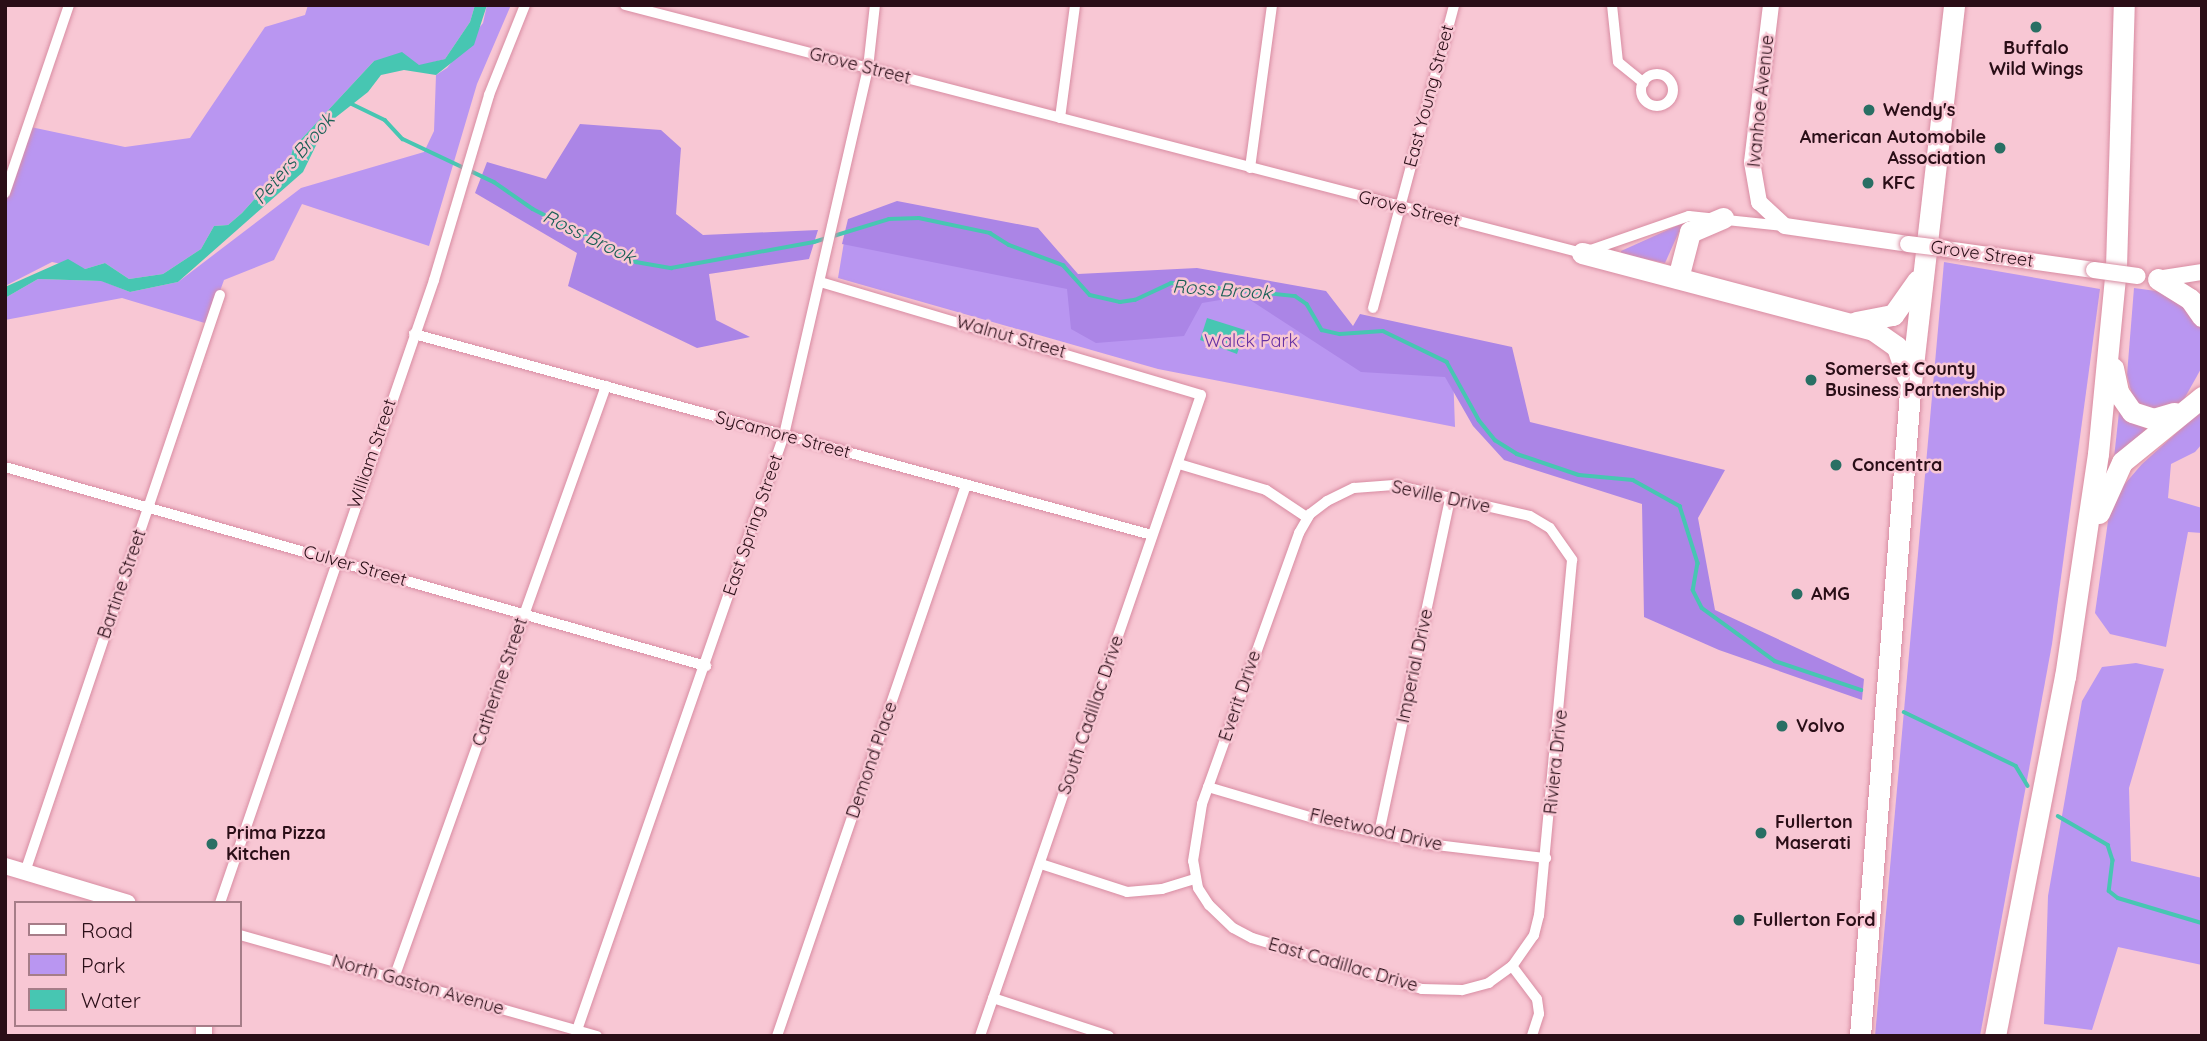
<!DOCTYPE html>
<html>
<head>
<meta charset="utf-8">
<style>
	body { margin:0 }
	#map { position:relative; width:2207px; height:1041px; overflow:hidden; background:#f8c7d4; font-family:Quicksand,sans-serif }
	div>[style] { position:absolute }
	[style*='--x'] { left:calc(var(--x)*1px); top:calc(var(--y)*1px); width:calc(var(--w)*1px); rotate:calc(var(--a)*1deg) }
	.green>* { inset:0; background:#b996f1 }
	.forest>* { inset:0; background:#ab85e6 }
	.water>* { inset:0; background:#47c6b2 }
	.stream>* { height:3.5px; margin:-1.75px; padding:0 1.75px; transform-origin:1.75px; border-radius:1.75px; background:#47c6b2 }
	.roads { filter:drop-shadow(0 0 2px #d88ca2) drop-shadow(0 0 2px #d88ca2) }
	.street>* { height:10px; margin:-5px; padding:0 5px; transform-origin:5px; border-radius:5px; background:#fff }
	.street>.ring { margin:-5px; padding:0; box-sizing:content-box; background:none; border:10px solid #fff; border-radius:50% }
	.secondary>* { height:16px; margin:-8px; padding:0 8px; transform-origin:8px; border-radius:8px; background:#fff }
	.highway>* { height:21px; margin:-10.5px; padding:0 10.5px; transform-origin:10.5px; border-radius:10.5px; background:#fff }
	.bridges { filter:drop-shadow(0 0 2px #d88ca2) drop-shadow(0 0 2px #d88ca2) }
	.secondary-bridge>* { height:16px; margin:-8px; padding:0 8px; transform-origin:8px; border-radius:8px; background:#fff }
	.dots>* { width:19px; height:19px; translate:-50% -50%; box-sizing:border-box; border:4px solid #f8c7d4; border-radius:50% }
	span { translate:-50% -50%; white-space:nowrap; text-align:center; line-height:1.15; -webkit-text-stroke:5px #f8c7d4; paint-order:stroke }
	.poi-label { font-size:18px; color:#2a0e17; font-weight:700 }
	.left { translate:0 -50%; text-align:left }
	.right { translate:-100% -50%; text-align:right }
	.street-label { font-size:18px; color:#2a0e17 }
	.park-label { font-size:18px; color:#6732a3 }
	.water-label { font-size:19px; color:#1a5f55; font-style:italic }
	.frame { position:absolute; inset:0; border:7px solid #2a0e17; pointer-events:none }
	.legend { position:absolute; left:14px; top:901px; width:228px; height:126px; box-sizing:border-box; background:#f8c7d4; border:2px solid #a67d88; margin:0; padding:9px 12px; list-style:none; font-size:21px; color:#2a0e17 }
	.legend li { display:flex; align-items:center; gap:14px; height:35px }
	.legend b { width:35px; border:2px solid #a67d88 }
</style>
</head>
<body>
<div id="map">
	<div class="green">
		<i style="clip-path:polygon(308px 5px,475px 5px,470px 22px,445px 59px,419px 66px,374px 61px,293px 148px,290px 160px,242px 213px,228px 225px,214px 226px,201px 249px,163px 274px,129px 279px,105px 263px,85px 269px,52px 262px,5px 286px,5px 187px,26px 126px,125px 147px,190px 138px,265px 27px,305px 15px)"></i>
		<i style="clip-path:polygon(487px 5px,511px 5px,477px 84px,429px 246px,302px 204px,274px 260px,224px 280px,208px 324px,122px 298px,5px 320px,5px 298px,38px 279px,102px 281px,130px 292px,178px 282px,301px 188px,424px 152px,434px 131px,436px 75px,447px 68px,483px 23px)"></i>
		<i style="clip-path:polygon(1683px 223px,1665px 263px,1621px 254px,1621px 251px)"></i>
		<i style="clip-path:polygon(844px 242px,1052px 266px,1078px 296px,1174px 290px,1261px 297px,1453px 372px,1455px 427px,1158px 369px,838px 278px)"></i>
		<i style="clip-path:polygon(1944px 262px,2100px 289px,2052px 644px,1980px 1036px,1875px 1036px)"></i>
		<i style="clip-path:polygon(2134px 288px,2171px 293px,2194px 314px,2202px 332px,2202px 367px,2183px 401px,2159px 413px,2134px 403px,2127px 375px)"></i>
		<i style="clip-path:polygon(2202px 410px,2202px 444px,2195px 452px,2171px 464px,2168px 498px,2202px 508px,2202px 533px,2188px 532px,2166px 647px,2110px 634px,2095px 613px,2111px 500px,2142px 464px)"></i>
		<i style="clip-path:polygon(2119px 412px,2148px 428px,2114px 458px)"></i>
		<i style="clip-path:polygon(2136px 663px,2164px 669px,2129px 788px,2131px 861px,2202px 878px,2202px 965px,2118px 947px,2092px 1030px,2044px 1024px,2048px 896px,2082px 701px,2102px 667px)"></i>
	</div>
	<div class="forest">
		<i style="clip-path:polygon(580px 124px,661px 130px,681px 148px,676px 214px,703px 235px,818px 230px,809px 259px,709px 274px,716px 320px,750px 337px,697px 348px,568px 286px,577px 253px,475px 193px,487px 162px,546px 179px)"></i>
		<i style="clip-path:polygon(897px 201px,1038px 228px,1078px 274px,1197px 268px,1326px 291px,1353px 326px,1360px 314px,1512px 347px,1530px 422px,1725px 470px,1698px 518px,1715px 610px,1864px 679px,1862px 700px,1719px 650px,1644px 617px,1642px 504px,1504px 460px,1473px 426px,1445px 377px,1361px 372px,1244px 296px,1202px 303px,1184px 336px,1096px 343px,1071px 329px,1067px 289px,842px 244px,848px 219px)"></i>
	</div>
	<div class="water">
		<i style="clip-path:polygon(475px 5px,487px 5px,474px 45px,436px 75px,404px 70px,381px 75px,368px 92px,326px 125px,303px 172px,178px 282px,130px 292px,101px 281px,38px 279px,5px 298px,5px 287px,68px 259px,85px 269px,105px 263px,129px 279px,163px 274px,201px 249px,214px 226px,228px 225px,242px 213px,290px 160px,293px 148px,374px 61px,402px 52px,419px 65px,445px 59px,470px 22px)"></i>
		<i style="clip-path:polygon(1207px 318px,1245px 330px,1237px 354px,1200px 340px)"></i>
	</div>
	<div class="stream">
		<i style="--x:350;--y:103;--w:39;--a:26"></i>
		<i style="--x:385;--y:120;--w:26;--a:47"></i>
		<i style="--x:403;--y:139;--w:101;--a:25.3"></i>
		<i style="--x:494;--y:182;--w:47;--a:34.7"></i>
		<i style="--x:533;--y:209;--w:116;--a:27.2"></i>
		<i style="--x:636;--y:262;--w:36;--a:10"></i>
		<i style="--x:671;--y:268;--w:145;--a:-10.3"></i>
		<i style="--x:814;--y:242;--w:78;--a:-17"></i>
		<i style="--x:889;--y:219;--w:30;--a:-2"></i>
		<i style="--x:919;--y:218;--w:73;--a:11.9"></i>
		<i style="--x:990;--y:233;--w:22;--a:32"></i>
		<i style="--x:1009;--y:245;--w:58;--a:20.3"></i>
		<i style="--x:1063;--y:265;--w:40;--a:48"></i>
		<i style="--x:1090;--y:295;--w:31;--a:13"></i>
		<i style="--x:1120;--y:302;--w:15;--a:-8"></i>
		<i style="--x:1135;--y:300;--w:40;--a:-25"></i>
		<i style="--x:1171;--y:283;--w:125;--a:6"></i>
		<i style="--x:1295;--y:296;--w:14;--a:34"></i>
		<i style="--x:1307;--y:304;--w:30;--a:60"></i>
		<i style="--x:1322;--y:330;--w:18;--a:13"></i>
		<i style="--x:1340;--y:334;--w:43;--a:-4"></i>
		<i style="--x:1383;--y:331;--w:71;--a:25.8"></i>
		<i style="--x:1447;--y:362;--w:66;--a:61.1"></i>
		<i style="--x:1479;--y:420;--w:26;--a:51"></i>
		<i style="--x:1495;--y:440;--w:26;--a:32"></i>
		<i style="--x:1517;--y:454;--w:65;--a:18.7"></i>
		<i style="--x:1579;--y:475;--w:54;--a:5.3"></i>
		<i style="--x:1633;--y:480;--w:54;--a:29"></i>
		<i style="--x:1680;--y:506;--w:60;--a:72.5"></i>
		<i style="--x:1698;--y:563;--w:27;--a:100"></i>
		<i style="--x:1693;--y:590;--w:20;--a:63"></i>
		<i style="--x:1702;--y:608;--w:90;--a:36"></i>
		<i style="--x:1775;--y:661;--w:91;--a:18.6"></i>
		<i style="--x:1904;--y:712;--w:124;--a:25.7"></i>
		<i style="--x:2016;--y:766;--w:23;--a:59"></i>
		<i style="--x:2058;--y:816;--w:58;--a:30.1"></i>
		<i style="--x:2108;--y:845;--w:16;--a:72"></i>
		<i style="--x:2113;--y:860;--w:31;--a:97"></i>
		<i style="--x:2109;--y:891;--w:11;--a:38"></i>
		<i style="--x:2118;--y:898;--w:88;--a:16.6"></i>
	</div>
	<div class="roads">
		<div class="street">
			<i style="--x:625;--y:5;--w:989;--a:14.53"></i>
			<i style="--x:1582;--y:253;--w:113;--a:-19.1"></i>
			<i style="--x:1689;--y:216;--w:95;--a:6.1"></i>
			<i style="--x:1612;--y:5;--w:57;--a:84"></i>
			<i style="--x:1618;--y:62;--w:33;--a:39"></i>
			<i class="ring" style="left:1641px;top:74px;width:22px;height:22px"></i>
			<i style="--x:1060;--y:118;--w:114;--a:-82.4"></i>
			<i style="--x:1250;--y:168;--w:164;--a:-82.3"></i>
			<i style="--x:5;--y:193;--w:199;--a:-71.2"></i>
			<i style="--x:820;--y:282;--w:397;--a:16.5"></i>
			<i style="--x:1201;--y:395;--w:678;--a:109.02"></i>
			<i style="--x:1373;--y:308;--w:314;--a:-75"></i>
			<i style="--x:414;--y:334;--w:765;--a:15.24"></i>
			<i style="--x:1179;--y:464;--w:91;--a:16.6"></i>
			<i style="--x:1266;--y:490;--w:50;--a:33.7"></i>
			<i style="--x:5;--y:467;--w:729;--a:15.85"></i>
			<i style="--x:1394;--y:485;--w:139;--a:12.8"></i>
			<i style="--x:1530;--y:516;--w:23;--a:31"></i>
			<i style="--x:1550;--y:528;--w:39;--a:55"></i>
			<i style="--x:1572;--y:560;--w:357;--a:95.3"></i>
			<i style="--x:1539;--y:915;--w:21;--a:104"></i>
			<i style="--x:1534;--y:935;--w:38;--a:125"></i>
			<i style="--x:1512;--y:966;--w:29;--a:144"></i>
			<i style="--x:1489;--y:983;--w:28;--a:165"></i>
			<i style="--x:1462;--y:990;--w:40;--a:-178.6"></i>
			<i style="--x:1422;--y:989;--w:177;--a:-163.3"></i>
			<i style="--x:1252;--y:938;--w:21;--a:-152"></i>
			<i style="--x:1233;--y:928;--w:33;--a:-136"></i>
			<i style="--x:1209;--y:905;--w:20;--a:-123"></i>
			<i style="--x:1198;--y:888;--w:27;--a:-100"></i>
			<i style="--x:1193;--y:861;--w:58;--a:-81"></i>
			<i style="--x:1202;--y:804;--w:288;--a:-70.3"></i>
			<i style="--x:1299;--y:533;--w:22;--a:-60"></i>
			<i style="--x:1310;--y:514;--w:21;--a:-37"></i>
			<i style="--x:1327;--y:501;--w:30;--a:-26"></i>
			<i style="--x:1354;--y:488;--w:40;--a:-4.3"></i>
			<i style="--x:1208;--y:787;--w:114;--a:16.4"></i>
			<i style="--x:1317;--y:819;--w:114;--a:12.7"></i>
			<i style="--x:1428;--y:844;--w:119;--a:6.8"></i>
			<i style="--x:1379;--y:833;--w:342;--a:-78"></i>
			<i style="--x:1041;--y:864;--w:90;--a:18"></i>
			<i style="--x:1127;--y:892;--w:35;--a:-5"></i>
			<i style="--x:1162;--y:889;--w:34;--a:-17"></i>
			<i style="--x:25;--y:872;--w:609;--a:-71.33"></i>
			<i style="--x:220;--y:903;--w:659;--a:-71.04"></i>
			<i style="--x:434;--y:280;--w:193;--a:-73.4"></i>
			<i style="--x:489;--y:95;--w:97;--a:-68.2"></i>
			<i style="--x:240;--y:935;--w:371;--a:15.8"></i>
			<i style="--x:1512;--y:966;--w:41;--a:52.9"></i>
			<i style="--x:1537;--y:999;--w:15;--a:82"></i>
			<i style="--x:1539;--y:1014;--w:23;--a:108"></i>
			<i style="--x:394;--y:978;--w:629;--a:-70.3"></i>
			<i style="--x:993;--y:998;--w:122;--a:18.1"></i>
			<i style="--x:577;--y:1030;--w:630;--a:-70.82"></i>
			<i style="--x:784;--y:435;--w:376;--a:-77.1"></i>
			<i style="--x:868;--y:68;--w:63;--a:-83.7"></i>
			<i style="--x:777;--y:1036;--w:583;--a:-71.07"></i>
		</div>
		<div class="secondary">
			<i style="--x:1771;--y:5;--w:158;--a:96.9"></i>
			<i style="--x:1752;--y:162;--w:41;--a:80.1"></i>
			<i style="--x:1759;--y:202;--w:35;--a:43"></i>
			<i style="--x:1785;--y:226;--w:124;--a:8.3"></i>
			<i style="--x:1946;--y:249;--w:149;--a:8.1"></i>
			<i style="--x:2157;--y:279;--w:46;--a:-8.8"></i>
			<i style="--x:5;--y:866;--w:128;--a:16.7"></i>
			<i style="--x:204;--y:1036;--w:11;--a:-90"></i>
		</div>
		<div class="highway">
			<i style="--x:1582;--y:253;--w:301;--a:14.8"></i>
			<i style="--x:1873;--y:330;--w:29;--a:35"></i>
			<i style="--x:1897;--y:347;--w:31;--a:71"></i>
			<i style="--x:1678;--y:278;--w:48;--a:-75.4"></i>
			<i style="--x:1690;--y:232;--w:36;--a:-23"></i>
			<i style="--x:2158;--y:279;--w:38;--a:32"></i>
			<i style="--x:2190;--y:299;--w:21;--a:55"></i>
			<i style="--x:1856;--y:322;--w:38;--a:-11"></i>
			<i style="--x:1893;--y:315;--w:42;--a:-54.8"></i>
			<i style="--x:2113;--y:368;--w:25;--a:78"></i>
			<i style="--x:2118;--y:392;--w:24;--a:55"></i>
			<i style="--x:2132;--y:412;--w:22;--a:18"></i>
			<i style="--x:2153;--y:419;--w:22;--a:-16"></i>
			<i style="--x:2099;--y:513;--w:56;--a:-65.7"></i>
			<i style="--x:2122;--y:462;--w:103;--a:-39.1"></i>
			<i style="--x:1860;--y:1036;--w:646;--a:-85.56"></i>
			<i style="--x:1910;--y:392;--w:389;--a:-83.5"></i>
			<i style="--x:1995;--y:1036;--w:366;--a:-79"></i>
			<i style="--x:2065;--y:677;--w:225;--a:-81.6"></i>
			<i style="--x:2098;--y:454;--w:188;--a:-84.5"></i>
			<i style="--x:2116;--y:267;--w:262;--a:-88.3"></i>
		</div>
	</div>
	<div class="bridges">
		<div class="secondary-bridge">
			<i style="--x:1908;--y:244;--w:38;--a:7"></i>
			<i style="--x:2094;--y:270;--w:44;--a:7.8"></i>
		</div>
	</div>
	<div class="dots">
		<i style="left:2036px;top:27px;background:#296f64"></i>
		<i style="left:1869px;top:110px;background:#296f64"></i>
		<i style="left:2000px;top:148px;background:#296f64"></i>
		<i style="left:1868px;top:183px;background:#296f64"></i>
		<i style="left:1811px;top:380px;background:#296f64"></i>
		<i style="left:1836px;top:465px;background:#296f64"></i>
		<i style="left:1797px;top:594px;background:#296f64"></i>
		<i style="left:1782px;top:726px;background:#296f64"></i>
		<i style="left:1761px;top:833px;background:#296f64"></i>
		<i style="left:212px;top:844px;background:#296f64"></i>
		<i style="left:1739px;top:920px;background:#296f64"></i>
	</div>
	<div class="poi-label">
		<span style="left:2036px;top:59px">Buffalo<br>Wild Wings</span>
		<span class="left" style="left:1883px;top:110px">Wendy's</span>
		<span class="right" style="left:1986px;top:148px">American Automobile<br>Association</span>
		<span class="left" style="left:1882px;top:183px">KFC</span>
		<span class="left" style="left:1825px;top:380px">Somerset County<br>Business Partnership</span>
		<span class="left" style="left:1852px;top:465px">Concentra</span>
		<span class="left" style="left:1811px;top:594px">AMG</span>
		<span class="left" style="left:1796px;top:726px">Volvo</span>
		<span class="left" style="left:1775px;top:833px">Fullerton<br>Maserati</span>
		<span class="left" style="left:226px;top:844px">Prima Pizza<br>Kitchen</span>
		<span class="left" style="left:1753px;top:920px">Fullerton Ford</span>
	</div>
	<div class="street-label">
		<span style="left:860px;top:66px;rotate:14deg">Grove Street</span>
		<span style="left:1429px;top:96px;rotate:-75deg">East Young Street</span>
		<span style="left:1761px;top:101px;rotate:-84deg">Ivanhoe Avenue</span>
		<span style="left:1409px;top:209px;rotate:14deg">Grove Street</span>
		<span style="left:1982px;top:254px;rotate:8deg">Grove Street</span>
		<span style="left:1011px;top:337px;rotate:16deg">Walnut Street</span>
		<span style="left:783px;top:435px;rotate:15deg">Sycamore Street</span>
		<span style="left:372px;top:454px;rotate:-71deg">William Street</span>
		<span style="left:1441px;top:497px;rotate:12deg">Seville Drive</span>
		<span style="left:753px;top:525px;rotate:-71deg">East Spring Street</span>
		<span style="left:355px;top:566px;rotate:16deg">Culver Street</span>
		<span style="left:122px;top:584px;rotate:-71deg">Bartine Street</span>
		<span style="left:1415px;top:666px;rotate:-78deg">Imperial Drive</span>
		<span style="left:500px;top:682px;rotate:-71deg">Catherine Street</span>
		<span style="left:1240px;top:696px;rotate:-71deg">Everit Drive</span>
		<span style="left:1091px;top:715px;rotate:-71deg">South Cadillac Drive</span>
		<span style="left:872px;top:760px;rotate:-71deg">Demond Place</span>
		<span style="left:1556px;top:762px;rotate:-84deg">Riviera Drive</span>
		<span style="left:1376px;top:830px;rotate:13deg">Fleetwood Drive</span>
		<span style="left:1343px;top:965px;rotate:16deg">East Cadillac Drive</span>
		<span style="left:418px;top:985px;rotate:16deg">North Gaston Avenue</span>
	</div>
	<div class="park-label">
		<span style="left:1251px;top:341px">Walck Park</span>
	</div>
	<div class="water-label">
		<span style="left:294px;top:159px;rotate:-49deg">Peters Brook</span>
		<span style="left:589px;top:237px;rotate:26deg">Ross Brook</span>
		<span style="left:1222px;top:290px;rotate:4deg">Ross Brook</span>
	</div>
	<div class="frame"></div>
	<ul class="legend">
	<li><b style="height:9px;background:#fff"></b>Road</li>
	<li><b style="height:19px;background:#b996f1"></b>Park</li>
	<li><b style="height:19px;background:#47c6b2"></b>Water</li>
	</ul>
</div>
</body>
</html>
